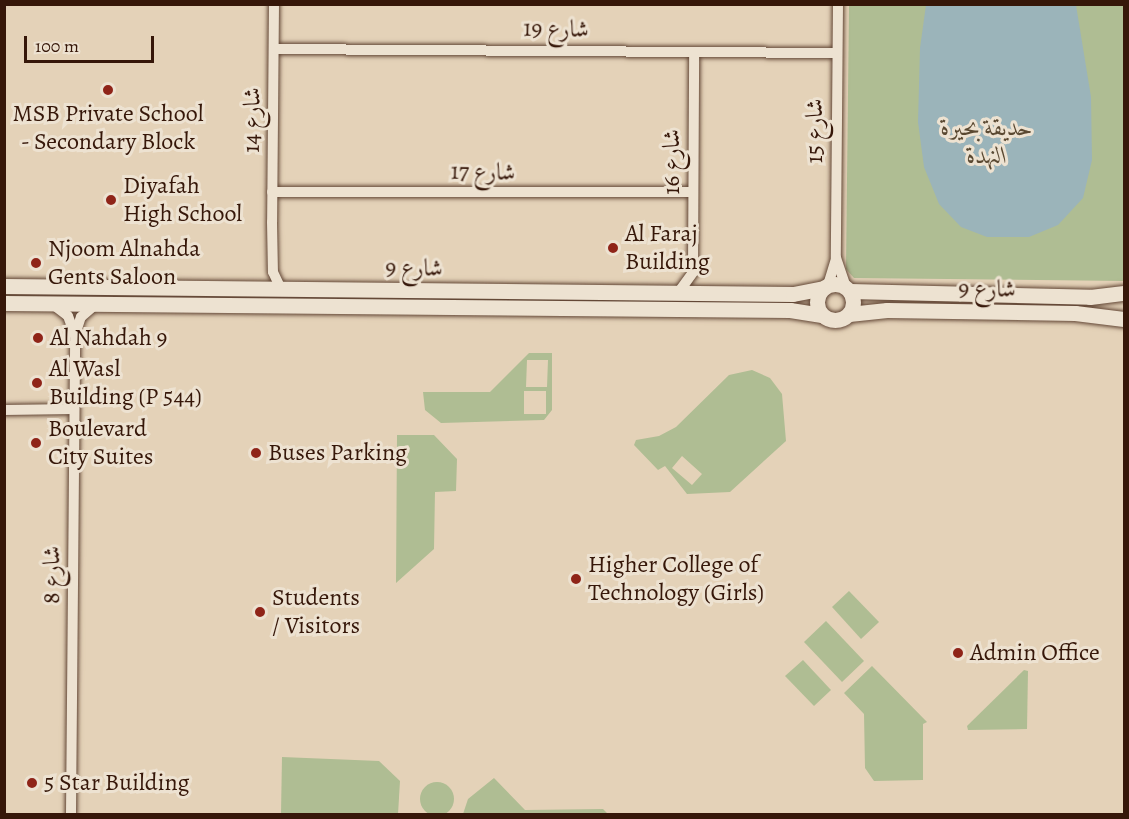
<!DOCTYPE html>
<html>
<head>
<meta charset="utf-8">
<style>
	body { margin:0 }
	#map { position:relative; width:1129px; height:819px; overflow:hidden; background:#e4d2b8; font-family:Alegreya,Amiri,serif }
	div>[style] { position:absolute }
	[style*='--x'] { left:calc(var(--x)*1px); top:calc(var(--y)*1px); width:calc(var(--w)*1px); rotate:calc(var(--a)*1deg) }
	.green>* { inset:0; background:#afbd93 }
	.round { border-radius:50% }
	.water>* { inset:0; background:#9bb4ba }
	.roads { filter:drop-shadow(0 0 2px #624635) drop-shadow(0 0 2px #624635) }
	.street>* { height:10px; margin:-5px; padding:0 5px; transform-origin:5px; border-radius:5px; background:#ede2d1 }
	.secondary>* { height:15px; margin:-7.5px; padding:0 7.5px; transform-origin:7.5px; border-radius:7.5px; background:#ede2d1 }
	.secondary>.ring { margin:-7.5px; padding:0; box-sizing:content-box; background:none; border:15px solid #ede2d1; border-radius:50% }
	.dots>* { width:16px; height:16px; translate:-50% -50%; box-sizing:border-box; border:3px solid #ede2d1; border-radius:50% }
	span { translate:-50% -50%; white-space:nowrap; text-align:center; line-height:1.15; -webkit-text-stroke:6px #ede2d1; paint-order:stroke }
	.street-label { font-size:24px; color:#361709 }
	.poi-label { font-size:24px; color:#361709 }
	.left { translate:0 -50%; text-align:left }
	.park-label { font-size:24px; color:#5a4932; font-style:italic }
	.frame { position:absolute; inset:0; border:6px solid #361709; pointer-events:none }
	.scale { position:absolute; left:24px; top:36px; width:130px; height:27px; box-sizing:border-box; border:3px solid #361709; border-top:0; padding-left:8px; font-size:18px; line-height:21px; white-space:nowrap; color:#361709; -webkit-text-stroke:4px #ede2d1; paint-order:stroke }
</style>
</head>
<body>
<div id="map">
	<div class="green">
		<i style="clip-path:polygon(849px 5px,1124px 5px,1124px 281px,854px 278px,846px 269px)"></i>
		<i style="clip-path:polygon(evenodd,529px 353px,552px 353px,552px 410px,544px 420px,441px 423px,425px 410px,423px 392px,490px 392px,529px 353px,527px 360px,548px 360px,547px 387px,526px 387px,527px 360px,529px 353px,524px 391px,546px 391px,546px 414px,524px 414px,524px 391px)"></i>
		<i style="clip-path:polygon(evenodd,752px 370px,770px 378px,782px 394px,786px 441px,730px 492px,687px 494px,665px 466px,658px 470px,634px 445px,636px 440px,659px 436px,676px 427px,729px 375px,752px 370px,682px 456px,702px 474px,692px 485px,672px 468px,682px 456px)"></i>
		<i style="clip-path:polygon(397px 435px,434px 435px,457px 459px,456px 491px,435px 492px,434px 549px,396px 583px)"></i>
		<i style="clip-path:polygon(849px 591px,879px 622px,861px 639px,832px 607px)"></i>
		<i style="clip-path:polygon(826px 621px,864px 661px,842px 682px,804px 642px)"></i>
		<i style="clip-path:polygon(803px 660px,831px 690px,814px 706px,785px 676px)"></i>
		<i style="clip-path:polygon(872px 666px,927px 722px,923px 724px,923px 780px,874px 781px,865px 768px,864px 714px,844px 693px)"></i>
		<i style="clip-path:polygon(1024px 670px,1028px 671px,1027px 729px,968px 730px,967px 726px)"></i>
		<i style="clip-path:polygon(282px 757px,379px 761px,400px 781px,398px 814px,281px 814px)"></i>
		<i style="clip-path:polygon(494px 778px,525px 810px,603px 809px,608px 814px,463px 814px,468px 799px)"></i>
		<i class="round" style="left:420px;top:782px;width:34px;height:34px"></i>
	</div>
	<div class="water">
		<i style="clip-path:polygon(926px 5px,1076px 5px,1091px 97px,1092px 160px,1083px 198px,1058px 225px,1029px 237px,987px 237px,961px 227px,939px 204px,924px 167px,918px 122px,920px 48px)"></i>
	</div>
	<div class="roads">
		<div class="street">
			<i style="--x:274;--y:4;--w:218;--a:90.5"></i>
			<i style="--x:272;--y:222;--w:50;--a:88.9"></i>
			<i style="--x:273;--y:272;--w:19;--a:65"></i>
			<i style="--x:838;--y:4;--w:254;--a:90.5"></i>
			<i style="--x:836;--y:258;--w:31;--a:71"></i>
			<i style="--x:275;--y:49;--w:562;--a:0.41"></i>
			<i style="--x:272;--y:192;--w:421;--a:0"></i>
			<i style="--x:828;--y:285;--w:28;--a:-73"></i>
			<i style="--x:678;--y:293;--w:26;--a:-54"></i>
			<i style="--x:693;--y:272;--w:219;--a:-89.7"></i>
			<i style="--x:51;--y:303;--w:21;--a:37"></i>
			<i style="--x:68;--y:316;--w:20;--a:70"></i>
			<i style="--x:4;--y:410;--w:70;--a:-0.8"></i>
			<i style="--x:71;--y:814;--w:479;--a:-89.5"></i>
			<i style="--x:75;--y:335;--w:19;--a:-72"></i>
			<i style="--x:81;--y:317;--w:20;--a:-41"></i>
		</div>
		<div class="secondary">
			<i class="ring" style="left:817px;top:284px;width:21px;height:21px"></i>
			<i style="--x:4;--y:286;--w:789;--a:0.58"></i>
			<i style="--x:793;--y:294;--w:31;--a:-11"></i>
			<i style="--x:850;--y:291;--w:240;--a:1.4"></i>
			<i style="--x:1090;--y:297;--w:34;--a:-7"></i>
			<i style="--x:4;--y:303;--w:786;--a:0.51"></i>
			<i style="--x:790;--y:310;--w:32;--a:9"></i>
			<i style="--x:849;--y:314;--w:38;--a:-6"></i>
			<i style="--x:887;--y:310;--w:188;--a:0.9"></i>
			<i style="--x:1075;--y:313;--w:49;--a:7"></i>
		</div>
	</div>
	<div class="dots">
		<i style="left:108px;top:90px;background:#8f2418"></i>
		<i style="left:111px;top:200px;background:#8f2418"></i>
		<i style="left:613px;top:248px;background:#8f2418"></i>
		<i style="left:36px;top:263px;background:#8f2418"></i>
		<i style="left:38px;top:338px;background:#8f2418"></i>
		<i style="left:37px;top:383px;background:#8f2418"></i>
		<i style="left:36px;top:443px;background:#8f2418"></i>
		<i style="left:256px;top:453px;background:#8f2418"></i>
		<i style="left:576px;top:579px;background:#8f2418"></i>
		<i style="left:260px;top:612px;background:#8f2418"></i>
		<i style="left:958px;top:653px;background:#8f2418"></i>
		<i style="left:32px;top:783px;background:#8f2418"></i>
	</div>
	<div class="street-label">
		<span style="left:556px;top:29px;rotate:1deg">شارع 19</span>
		<span style="left:252px;top:120px;rotate:-89deg">شارع 14</span>
		<span style="left:815px;top:131px;rotate:-90deg">شارع 15</span>
		<span style="left:672px;top:162px;rotate:-90deg">شارع 16</span>
		<span style="left:483px;top:172px;rotate:1deg">شارع 17</span>
		<span style="left:414px;top:268px;rotate:1deg">شارع 9</span>
		<span style="left:987px;top:289px;rotate:1deg">شارع 9</span>
		<span style="left:52px;top:575px;rotate:-90deg">شارع 8</span>
	</div>
	<div class="poi-label">
		<span style="left:108px;top:128px">MSB Private School<br>- Secondary Block</span>
		<span class="left" style="left:123px;top:200px">Diyafah<br>High School</span>
		<span class="left" style="left:625px;top:248px">Al Faraj<br>Building</span>
		<span class="left" style="left:48px;top:263px">Njoom Alnahda<br>Gents Saloon</span>
		<span class="left" style="left:50px;top:338px">Al Nahdah 9</span>
		<span class="left" style="left:49px;top:383px">Al Wasl<br>Building (P 544)</span>
		<span class="left" style="left:48px;top:443px">Boulevard<br>City Suites</span>
		<span class="left" style="left:268px;top:453px">Buses Parking</span>
		<span class="left" style="left:588px;top:579px">Higher College of<br>Technology (Girls)</span>
		<span class="left" style="left:272px;top:612px">Students<br>/ Visitors</span>
		<span class="left" style="left:970px;top:653px">Admin Office</span>
		<span class="left" style="left:44px;top:783px">5 Star Building</span>
	</div>
	<div class="park-label">
		<span style="left:987px;top:142px">حديقة بحيرة<br>النهدة</span>
	</div>
	<div class="frame"></div>
	<div class="scale">100 m</div>
</div>
</body>
</html>
